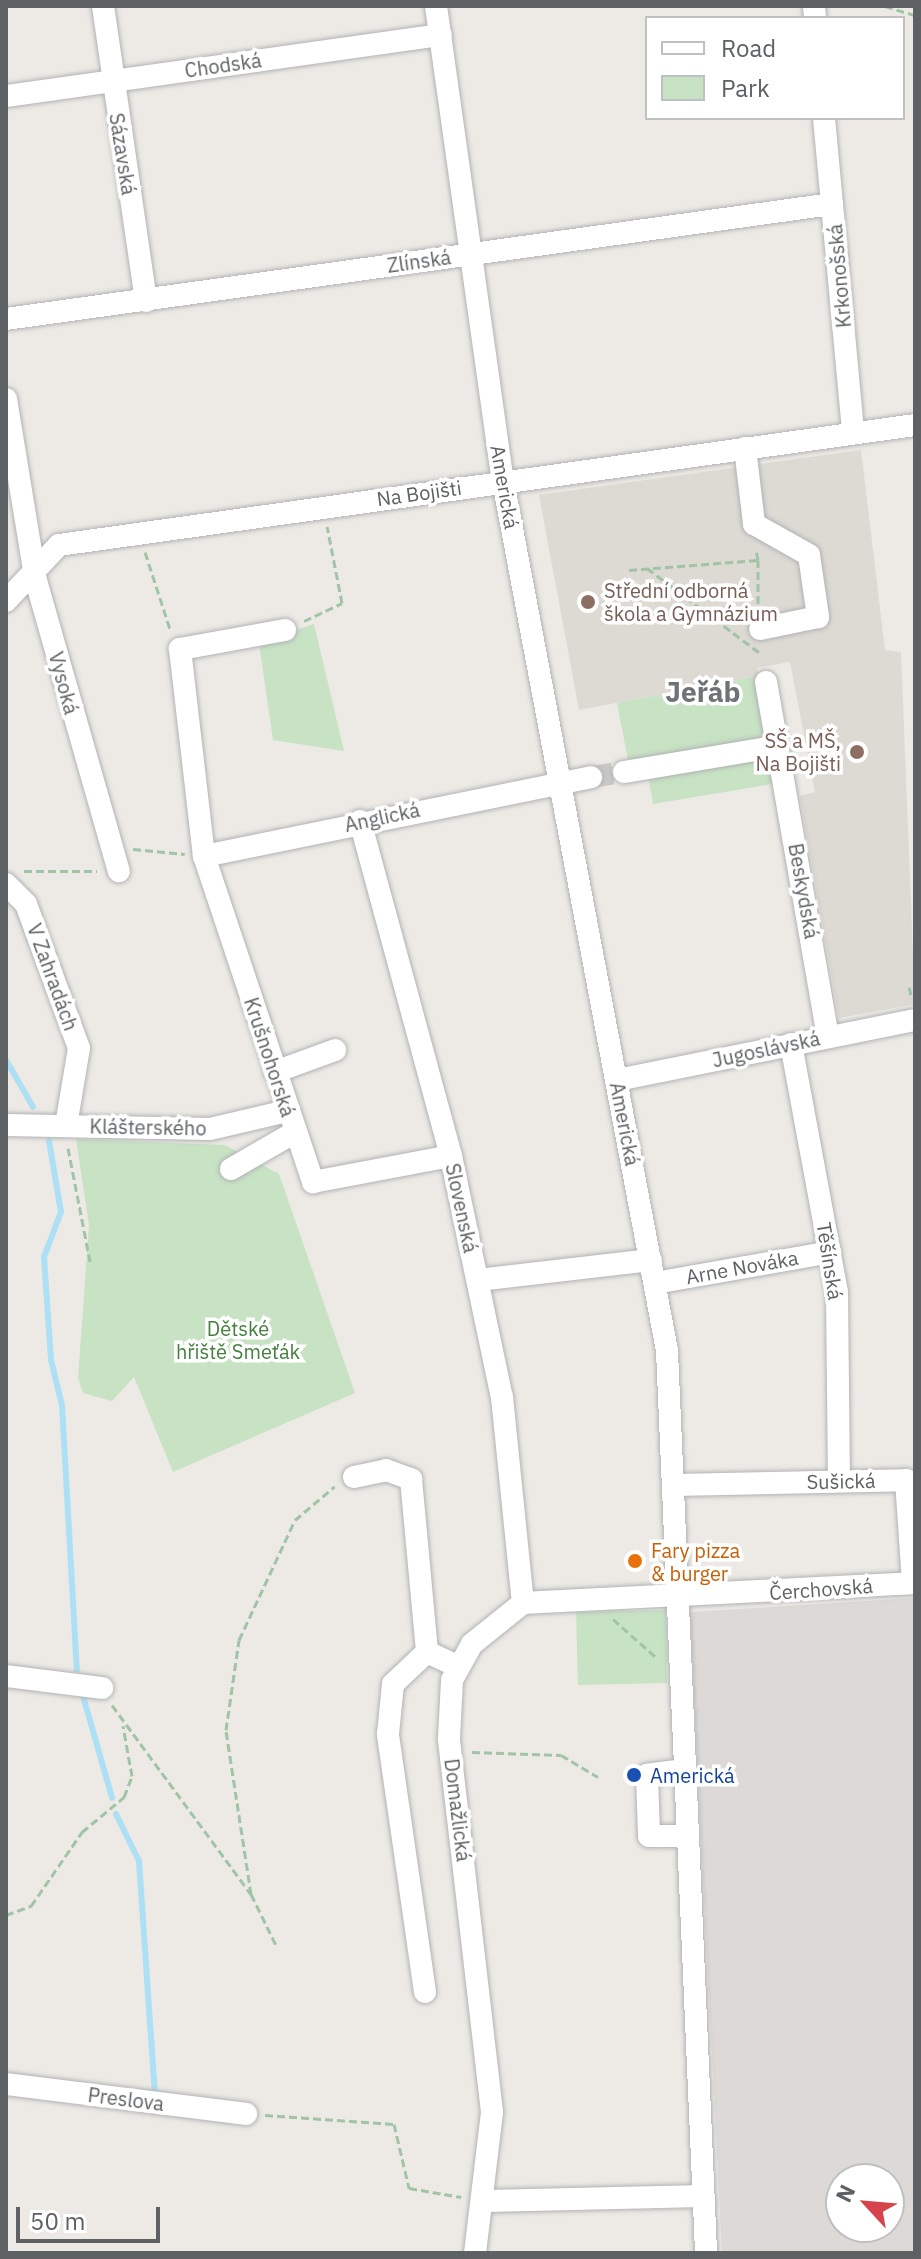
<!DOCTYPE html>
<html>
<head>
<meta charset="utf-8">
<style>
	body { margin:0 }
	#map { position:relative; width:921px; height:2259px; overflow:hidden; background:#edeae5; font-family:"IBM Plex Sans",sans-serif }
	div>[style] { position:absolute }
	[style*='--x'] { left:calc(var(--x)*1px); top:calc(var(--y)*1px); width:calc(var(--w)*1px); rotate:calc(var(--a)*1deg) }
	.industrial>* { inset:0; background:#dcd9d7 }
	.education>* { inset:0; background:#dddad3 }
	.green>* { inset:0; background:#c8e2c4 }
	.stream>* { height:6px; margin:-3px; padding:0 3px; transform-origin:3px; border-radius:3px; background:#ade0f5 }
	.minor-tunnel>* { height:22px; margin-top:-11px; transform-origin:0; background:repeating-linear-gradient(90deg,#c9c8c4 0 22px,transparent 0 33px) }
	.path>* { height:3px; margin-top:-1.5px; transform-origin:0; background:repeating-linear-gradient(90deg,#a0c4a5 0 8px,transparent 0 12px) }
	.roads { filter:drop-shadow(0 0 2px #b0b3b5) drop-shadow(0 0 2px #b0b3b5) }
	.minor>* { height:22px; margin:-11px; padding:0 11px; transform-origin:11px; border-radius:11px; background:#fff }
	.dots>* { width:22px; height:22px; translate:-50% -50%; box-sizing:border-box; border:4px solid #fff; border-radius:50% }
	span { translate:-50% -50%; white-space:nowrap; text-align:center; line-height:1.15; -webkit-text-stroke:7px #fff; paint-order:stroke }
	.street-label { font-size:20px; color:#5d6163 }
	.education-label { font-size:20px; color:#785e54 }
	.left { translate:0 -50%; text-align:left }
	.right { translate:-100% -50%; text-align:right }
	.park-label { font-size:20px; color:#45803f }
	.food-label { font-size:20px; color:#c56008 }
	.transit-label { font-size:20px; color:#164399 }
	.district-label { font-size:28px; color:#6e7375; font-weight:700 }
	.frame { position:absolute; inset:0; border:8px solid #5d6163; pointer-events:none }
	.legend { position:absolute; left:645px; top:16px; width:260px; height:104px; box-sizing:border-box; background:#fff; border:2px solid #bec0c1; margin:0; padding:10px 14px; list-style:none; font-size:24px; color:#5d6163 }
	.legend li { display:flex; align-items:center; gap:16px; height:40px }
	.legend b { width:40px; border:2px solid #bec0c1 }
	.north { position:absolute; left:825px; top:2163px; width:80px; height:80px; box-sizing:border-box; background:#fff; border:2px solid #bec0c1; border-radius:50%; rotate:296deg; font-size:22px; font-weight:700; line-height:32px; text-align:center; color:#5d6163 }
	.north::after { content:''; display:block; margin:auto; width:28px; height:36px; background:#d5434b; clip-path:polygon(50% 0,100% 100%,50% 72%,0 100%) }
	.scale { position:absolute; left:16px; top:2207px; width:144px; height:36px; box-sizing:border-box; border:4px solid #5d6163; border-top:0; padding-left:10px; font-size:24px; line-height:28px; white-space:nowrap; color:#5d6163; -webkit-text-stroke:6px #fff; paint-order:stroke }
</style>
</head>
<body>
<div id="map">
	<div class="industrial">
		<i style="clip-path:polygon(evenodd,915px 1598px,915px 2253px,722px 2253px,690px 1612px,915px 1598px,841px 2179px,889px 2179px,889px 2227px,841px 2227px,841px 2179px)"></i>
	</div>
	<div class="education">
		<i style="clip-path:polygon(861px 450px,885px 650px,901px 652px,915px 1004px,839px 1018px,800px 796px,815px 792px,790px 662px,757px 668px,759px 676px,579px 710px,539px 495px)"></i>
	</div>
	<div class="green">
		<i style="clip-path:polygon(314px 624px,344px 751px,273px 740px,259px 643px)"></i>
		<i style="clip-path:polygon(759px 676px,767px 743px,629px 765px,617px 703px)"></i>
		<i style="clip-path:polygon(769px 755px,773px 784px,653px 804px,648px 775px)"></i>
		<i style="clip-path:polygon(76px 1139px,225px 1145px,279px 1174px,355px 1393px,173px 1472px,134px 1377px,112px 1401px,83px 1393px,78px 1378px,89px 1225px)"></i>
		<i style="clip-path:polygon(666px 1610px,667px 1683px,578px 1685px,576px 1612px)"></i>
	</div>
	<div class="stream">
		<i style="--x:6;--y:1060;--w:54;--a:60.1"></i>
		<i style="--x:49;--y:1141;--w:72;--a:80.4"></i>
		<i style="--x:61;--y:1212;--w:48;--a:110.7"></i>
		<i style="--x:44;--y:1257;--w:103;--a:86.1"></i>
		<i style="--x:51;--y:1360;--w:46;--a:76.3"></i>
		<i style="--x:62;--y:1405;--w:265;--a:86.8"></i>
		<i style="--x:83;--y:1696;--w:106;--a:74.1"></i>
		<i style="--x:116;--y:1814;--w:52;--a:63.9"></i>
		<i style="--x:139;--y:1861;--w:235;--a:86.1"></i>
	</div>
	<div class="minor-tunnel">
		<i style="--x:591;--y:777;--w:33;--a:-9"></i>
	</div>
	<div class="path">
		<i style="--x:885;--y:6;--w:31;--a:17"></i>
		<i style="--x:145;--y:552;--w:84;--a:72"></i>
		<i style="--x:758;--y:560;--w:48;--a:90"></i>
		<i style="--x:647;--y:568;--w:143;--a:37"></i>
		<i style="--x:629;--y:570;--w:129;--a:-4.4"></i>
		<i style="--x:758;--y:560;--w:10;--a:-101"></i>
		<i style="--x:304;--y:621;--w:42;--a:-25.3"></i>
		<i style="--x:342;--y:603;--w:78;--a:-101"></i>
		<i style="--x:133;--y:849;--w:52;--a:5.5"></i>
		<i style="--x:24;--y:871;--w:73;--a:0"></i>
		<i style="--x:909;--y:987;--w:11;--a:75"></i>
		<i style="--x:68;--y:1148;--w:120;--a:79"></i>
		<i style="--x:613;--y:1619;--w:60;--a:41.6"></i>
		<i style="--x:112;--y:1705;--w:235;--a:53.7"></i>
		<i style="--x:251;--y:1894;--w:166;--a:-98.7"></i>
		<i style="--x:226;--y:1730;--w:91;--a:-81.8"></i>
		<i style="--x:239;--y:1640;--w:132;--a:-65"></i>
		<i style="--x:295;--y:1520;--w:52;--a:-40.4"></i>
		<i style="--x:472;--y:1752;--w:89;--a:1.9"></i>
		<i style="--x:561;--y:1755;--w:43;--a:30.7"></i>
		<i style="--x:251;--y:1894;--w:59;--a:63.9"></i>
		<i style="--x:6;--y:1915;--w:27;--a:-20"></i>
		<i style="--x:31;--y:1906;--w:90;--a:-55.4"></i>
		<i style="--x:82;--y:1832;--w:55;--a:-39.8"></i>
		<i style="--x:124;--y:1797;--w:22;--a:-69"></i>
		<i style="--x:132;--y:1776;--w:51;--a:-100.2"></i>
		<i style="--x:265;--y:2115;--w:129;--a:4"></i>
		<i style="--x:394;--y:2124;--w:66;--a:76.8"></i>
		<i style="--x:409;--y:2188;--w:53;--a:9.8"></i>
	</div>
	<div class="roads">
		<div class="minor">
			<i style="--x:103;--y:6;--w:298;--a:81.7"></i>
			<i style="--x:436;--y:6;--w:480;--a:82"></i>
			<i style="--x:503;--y:481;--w:885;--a:79.32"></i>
			<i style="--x:667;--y:1351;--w:903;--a:87.52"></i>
			<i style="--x:814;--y:6;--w:12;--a:85"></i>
			<i style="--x:6;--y:96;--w:439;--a:-8"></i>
			<i style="--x:824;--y:118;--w:316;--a:84.7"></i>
			<i style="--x:6;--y:319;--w:834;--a:-7.93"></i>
			<i style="--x:6;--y:399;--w:180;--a:80.7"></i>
			<i style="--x:35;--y:577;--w:306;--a:74.1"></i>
			<i style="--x:745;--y:448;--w:77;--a:83.2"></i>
			<i style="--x:754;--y:524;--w:63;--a:29.4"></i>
			<i style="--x:809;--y:555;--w:63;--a:81.7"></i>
			<i style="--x:818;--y:617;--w:59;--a:168.3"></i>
			<i style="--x:6;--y:601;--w:77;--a:-46.6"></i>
			<i style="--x:59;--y:545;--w:864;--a:-7.98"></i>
			<i style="--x:285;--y:630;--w:107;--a:169.7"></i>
			<i style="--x:180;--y:649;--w:208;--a:83.4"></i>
			<i style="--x:204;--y:856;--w:344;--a:71.5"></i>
			<i style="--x:313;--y:1182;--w:140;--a:-10.7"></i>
			<i style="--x:766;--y:682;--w:359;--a:80.1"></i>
			<i style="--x:624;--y:772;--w:157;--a:-9.5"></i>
			<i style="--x:360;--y:821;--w:347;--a:74.8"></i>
			<i style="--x:451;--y:1156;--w:246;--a:78.1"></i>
			<i style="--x:502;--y:1397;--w:207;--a:84.2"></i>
			<i style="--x:204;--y:856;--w:395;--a:-11.5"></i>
			<i style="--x:6;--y:884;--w:28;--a:45"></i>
			<i style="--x:26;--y:904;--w:153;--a:69.8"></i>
			<i style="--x:79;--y:1048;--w:79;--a:99.5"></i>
			<i style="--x:791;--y:1044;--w:252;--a:79.5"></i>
			<i style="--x:837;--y:1292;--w:189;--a:89.4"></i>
			<i style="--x:275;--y:1072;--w:64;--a:-20.1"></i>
			<i style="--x:617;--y:1080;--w:304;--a:-11.4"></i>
			<i style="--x:6;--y:1125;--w:204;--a:1.1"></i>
			<i style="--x:210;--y:1129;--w:79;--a:-13.2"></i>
			<i style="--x:231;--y:1169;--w:74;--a:-30"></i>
			<i style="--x:478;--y:1280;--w:174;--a:-6.6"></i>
			<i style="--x:655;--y:1283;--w:178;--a:-10"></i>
			<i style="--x:354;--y:1477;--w:33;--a:-12"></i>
			<i style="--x:386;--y:1470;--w:27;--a:20"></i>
			<i style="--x:411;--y:1479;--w:174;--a:84.7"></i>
			<i style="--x:427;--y:1652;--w:35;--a:25"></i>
			<i style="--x:673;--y:1485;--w:233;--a:-1.2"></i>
			<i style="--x:906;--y:1480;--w:103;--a:86.1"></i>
			<i style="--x:6;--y:1676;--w:97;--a:7.1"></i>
			<i style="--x:685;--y:1770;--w:38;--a:173"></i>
			<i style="--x:647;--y:1775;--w:61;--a:88.1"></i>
			<i style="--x:649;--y:1836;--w:39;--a:0"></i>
			<i style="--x:425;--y:1992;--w:261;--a:-98.2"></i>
			<i style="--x:388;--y:1734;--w:50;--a:-84.3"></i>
			<i style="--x:393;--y:1684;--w:47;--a:-43.3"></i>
			<i style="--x:6;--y:2084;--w:242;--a:7.1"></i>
			<i style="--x:486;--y:2201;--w:217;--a:-1.3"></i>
			<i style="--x:475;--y:2253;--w:142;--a:-83.1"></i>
			<i style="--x:492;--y:2112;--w:376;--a:-96.6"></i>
			<i style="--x:449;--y:1738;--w:58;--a:-87"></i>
			<i style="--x:452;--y:1680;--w:41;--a:-60.9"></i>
			<i style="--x:472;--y:1644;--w:65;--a:-38.8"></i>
			<i style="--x:523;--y:1603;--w:393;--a:-2.9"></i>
		</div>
	</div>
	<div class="dots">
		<i style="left:588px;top:602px;background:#8d6e63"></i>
		<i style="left:857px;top:752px;background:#8d6e63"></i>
		<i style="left:635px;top:1561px;background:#e8710a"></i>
		<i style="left:634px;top:1775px;background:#1a4fb4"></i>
	</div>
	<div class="street-label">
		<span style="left:223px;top:65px;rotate:-8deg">Chodská</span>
		<span style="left:123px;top:154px;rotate:81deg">Sázavská</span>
		<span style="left:419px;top:261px;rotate:-8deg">Zlínská</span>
		<span style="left:839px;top:276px;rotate:-95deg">Krkonošská</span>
		<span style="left:505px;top:487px;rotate:80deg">Americká</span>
		<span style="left:419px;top:493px;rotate:-8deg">Na Bojišti</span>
		<span style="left:64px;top:683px;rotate:75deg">Vysoká</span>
		<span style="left:382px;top:817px;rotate:-12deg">Anglická</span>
		<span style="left:804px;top:891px;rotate:80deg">Beskydská</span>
		<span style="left:53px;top:977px;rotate:70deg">V Zahradách</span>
		<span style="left:766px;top:1049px;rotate:-12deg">Jugoslávská</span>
		<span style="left:270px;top:1057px;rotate:72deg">Krušnohorská</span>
		<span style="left:625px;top:1124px;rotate:79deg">Americká</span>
		<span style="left:148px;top:1127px;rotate:1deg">Klášterského</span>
		<span style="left:462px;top:1208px;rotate:78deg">Slovenská</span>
		<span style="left:830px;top:1261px;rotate:81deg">Těšínská</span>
		<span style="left:742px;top:1267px;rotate:-10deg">Arne Nováka</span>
		<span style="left:841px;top:1481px;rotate:-1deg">Sušická</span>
		<span style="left:821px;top:1589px;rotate:-4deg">Čerchovská</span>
		<span style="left:458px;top:1810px;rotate:83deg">Domažlická</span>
		<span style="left:126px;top:2099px;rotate:7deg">Preslova</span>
	</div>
	<div class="education-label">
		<span class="left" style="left:604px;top:602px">Střední odborná<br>škola a Gymnázium</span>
		<span class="right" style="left:841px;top:752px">SŠ a MŠ,<br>Na Bojišti</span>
	</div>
	<div class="park-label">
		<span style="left:238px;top:1340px">Dětské<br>hřiště Smeťák</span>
	</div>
	<div class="food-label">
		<span class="left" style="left:651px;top:1562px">Fary pizza<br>&amp; burger</span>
	</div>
	<div class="transit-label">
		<span class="left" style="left:650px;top:1775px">Americká</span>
	</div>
	<div class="district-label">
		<span style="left:703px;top:692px">Jeřáb</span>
	</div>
	<div class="frame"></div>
	<ul class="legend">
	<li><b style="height:10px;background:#fff"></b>Road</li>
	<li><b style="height:22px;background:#c8e2c4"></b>Park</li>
	</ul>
	<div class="north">N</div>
	<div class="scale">50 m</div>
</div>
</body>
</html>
